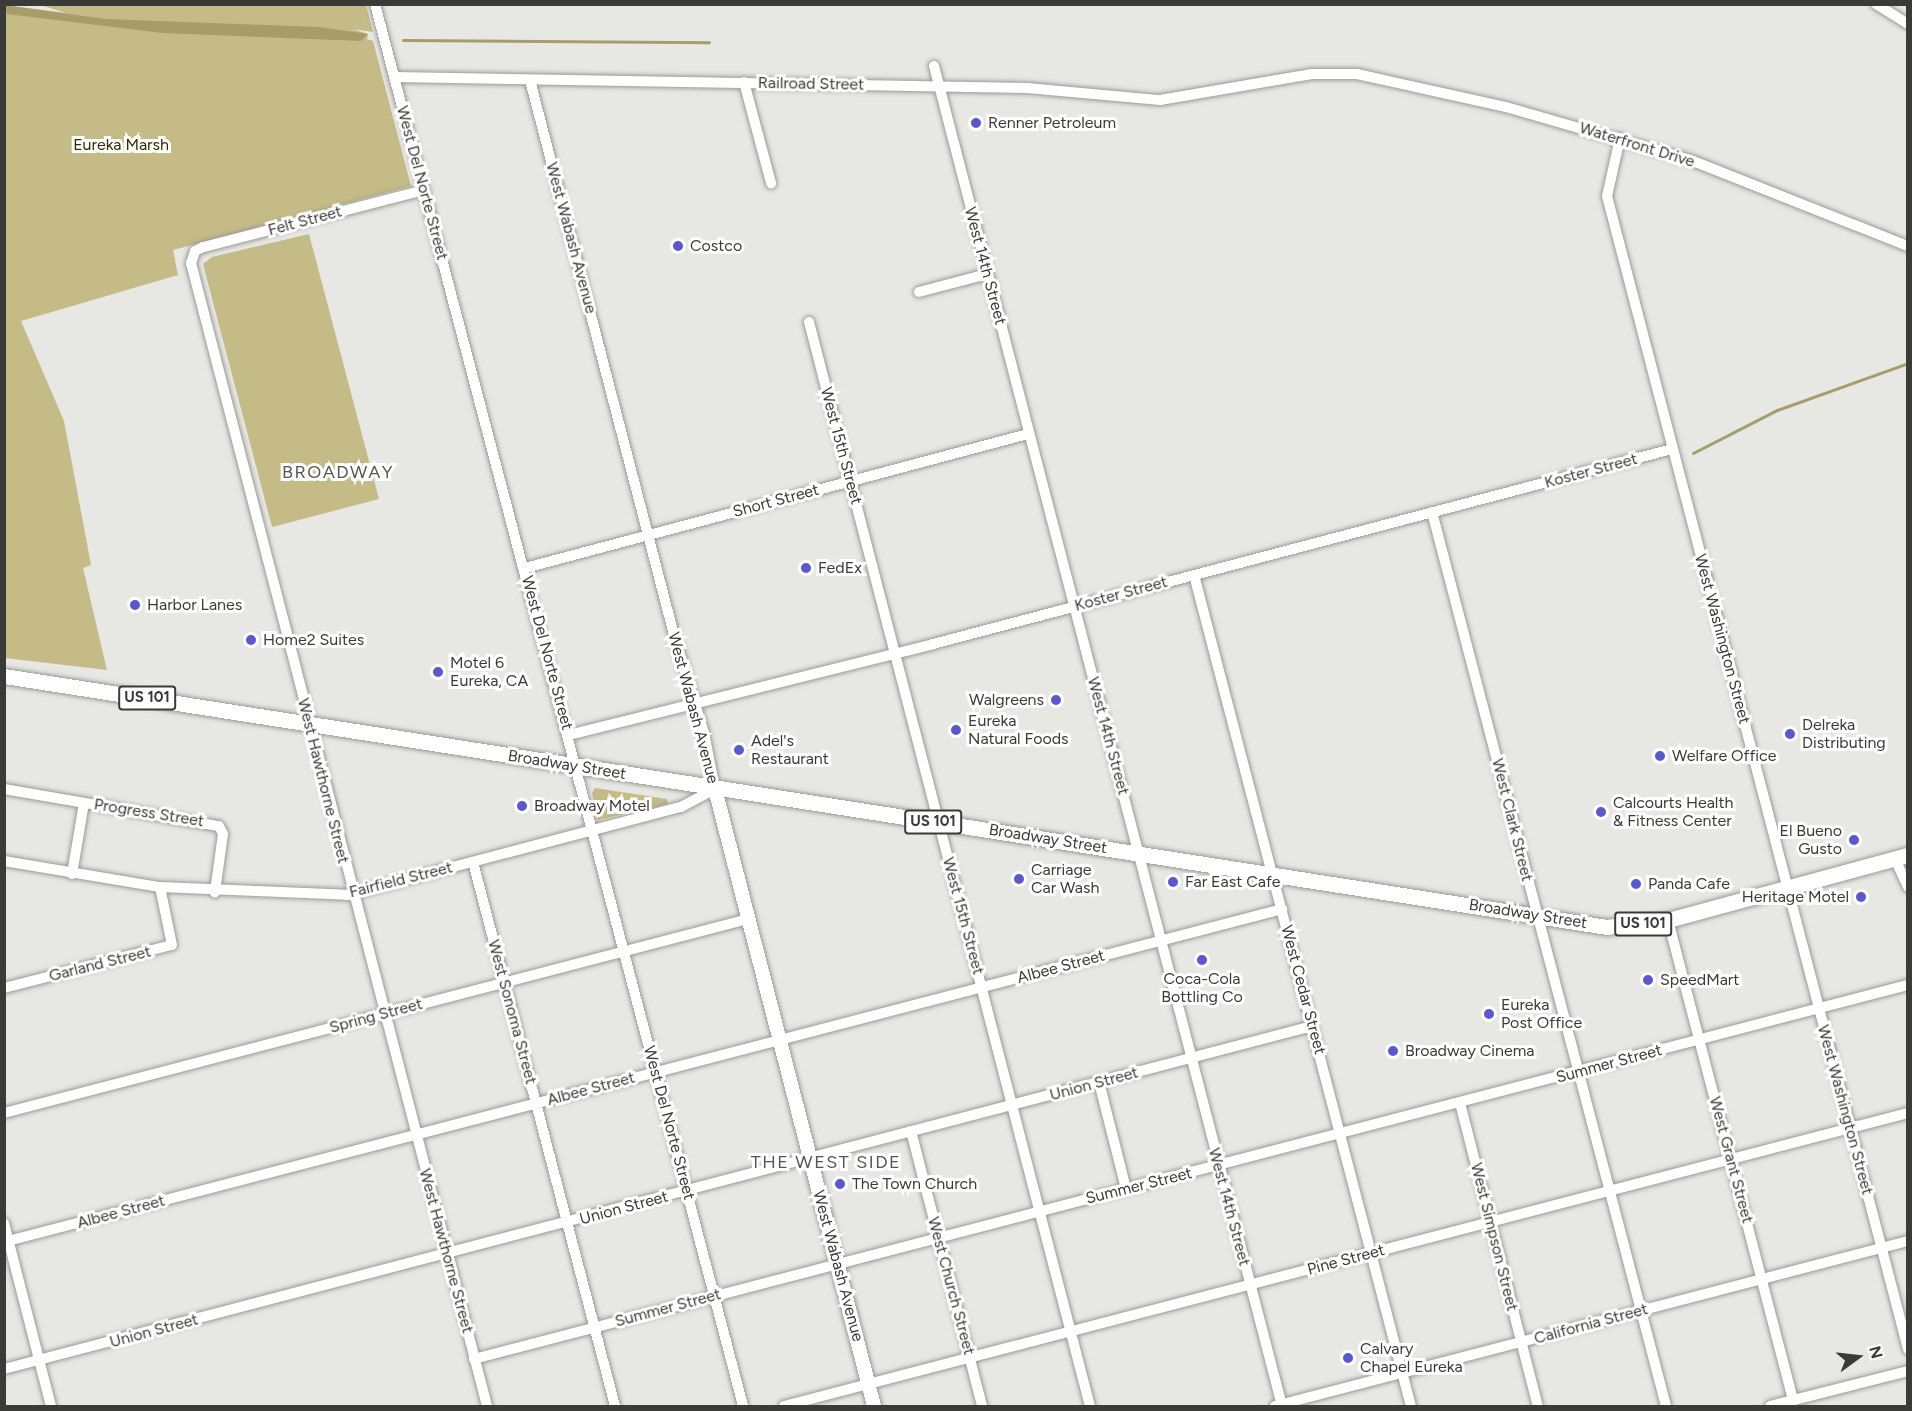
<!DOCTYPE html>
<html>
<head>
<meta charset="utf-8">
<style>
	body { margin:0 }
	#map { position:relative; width:1912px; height:1411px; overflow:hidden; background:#e7e7e3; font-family:Figtree,sans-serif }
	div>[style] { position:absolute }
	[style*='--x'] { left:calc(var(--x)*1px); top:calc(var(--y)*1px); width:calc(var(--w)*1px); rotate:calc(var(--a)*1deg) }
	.green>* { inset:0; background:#c5bb86 }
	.water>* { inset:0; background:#a79d68 }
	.stream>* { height:3px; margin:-1.5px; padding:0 1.5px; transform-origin:1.5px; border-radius:1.5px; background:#a79d68 }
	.roads { filter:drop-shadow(0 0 2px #9a9a96) drop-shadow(0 0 2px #9a9a96) }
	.minor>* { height:10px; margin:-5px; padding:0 5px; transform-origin:5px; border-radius:5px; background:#fff }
	.major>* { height:14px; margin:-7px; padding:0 7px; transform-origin:7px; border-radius:7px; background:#fff }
	.highway>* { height:15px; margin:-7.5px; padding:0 7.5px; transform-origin:7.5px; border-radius:7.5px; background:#fff }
	.dots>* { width:16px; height:16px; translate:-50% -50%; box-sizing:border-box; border:3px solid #fff; border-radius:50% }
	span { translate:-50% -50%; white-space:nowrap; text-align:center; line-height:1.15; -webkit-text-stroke:6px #fff; paint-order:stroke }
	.shield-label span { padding:2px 4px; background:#fff; border:2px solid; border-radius:4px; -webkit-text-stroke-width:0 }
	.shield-label { font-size:15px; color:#3a3a38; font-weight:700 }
	.street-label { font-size:16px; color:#3a3a38 }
	.poi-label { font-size:16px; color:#3a3a38 }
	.left { translate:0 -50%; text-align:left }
	.right { translate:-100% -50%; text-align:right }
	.park-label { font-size:16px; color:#332b00 }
	.neighbourhood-label { font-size:18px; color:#575653; letter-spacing:1.5px }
	.frame { position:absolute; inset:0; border:6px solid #3a3a38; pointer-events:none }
	.north { position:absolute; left:1828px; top:1327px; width:60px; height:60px; -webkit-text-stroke:4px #fff; paint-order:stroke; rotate:75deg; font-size:16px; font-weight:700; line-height:24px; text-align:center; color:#3a3a38 }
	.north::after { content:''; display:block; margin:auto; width:21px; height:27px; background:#3a3a38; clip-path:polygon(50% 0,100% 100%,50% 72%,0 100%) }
</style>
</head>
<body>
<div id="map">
	<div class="green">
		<i style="clip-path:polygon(4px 5px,66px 13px,41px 5px,366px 5px,373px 32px,353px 29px,368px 34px,367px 39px,373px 41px,411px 186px,173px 250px,178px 275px,21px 321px,64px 421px,91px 565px,83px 568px,107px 670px,5px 658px)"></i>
		<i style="clip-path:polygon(309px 234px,379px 499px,272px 527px,203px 264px,212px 257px)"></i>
		<i style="clip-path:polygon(595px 788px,667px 799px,668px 804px,598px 820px,592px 793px)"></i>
	</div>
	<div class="water">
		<i style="clip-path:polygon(4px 5px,106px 19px,319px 27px,368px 34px,361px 41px,162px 33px,7px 14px)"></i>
	</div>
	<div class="stream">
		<i style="--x:403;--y:40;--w:306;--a:0.4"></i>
		<i style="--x:1693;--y:453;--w:94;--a:-27.1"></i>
		<i style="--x:1777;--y:410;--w:139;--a:-19.7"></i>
	</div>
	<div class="roads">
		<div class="minor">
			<i style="--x:375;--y:4;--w:1449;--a:75.29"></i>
			<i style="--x:1876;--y:4;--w:38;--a:32"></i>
			<i style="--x:934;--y:66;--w:1384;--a:75.44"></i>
			<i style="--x:394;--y:77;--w:633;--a:1"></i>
			<i style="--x:1027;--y:88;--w:134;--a:5.2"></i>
			<i style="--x:1160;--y:100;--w:154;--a:-9.7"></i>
			<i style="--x:1312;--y:74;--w:45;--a:0"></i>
			<i style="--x:1357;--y:74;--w:153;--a:12.5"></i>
			<i style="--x:1506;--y:107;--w:195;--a:16.1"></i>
			<i style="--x:1693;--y:161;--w:231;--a:21.6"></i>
			<i style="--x:744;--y:82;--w:105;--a:75"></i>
			<i style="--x:1620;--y:138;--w:59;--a:102.6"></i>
			<i style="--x:1607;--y:196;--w:1192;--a:75.37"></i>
			<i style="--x:424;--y:190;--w:228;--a:165.5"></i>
			<i style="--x:203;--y:247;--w:9;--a:153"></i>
			<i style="--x:195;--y:251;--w:13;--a:108"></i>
			<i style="--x:191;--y:263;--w:1181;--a:75.48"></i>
			<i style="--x:919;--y:292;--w:70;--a:-14.8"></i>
			<i style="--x:809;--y:322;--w:1120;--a:75.47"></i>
			<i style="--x:1432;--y:512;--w:924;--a:75.33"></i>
			<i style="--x:525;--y:568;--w:521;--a:-14.92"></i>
			<i style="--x:1194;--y:575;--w:859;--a:75.37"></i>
			<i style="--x:569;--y:735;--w:375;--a:-14"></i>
			<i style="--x:933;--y:644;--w:764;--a:-14.78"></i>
			<i style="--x:4;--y:789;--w:218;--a:9.8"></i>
			<i style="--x:219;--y:826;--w:9;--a:63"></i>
			<i style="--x:223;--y:834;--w:59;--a:97.9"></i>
			<i style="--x:1895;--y:859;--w:31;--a:65"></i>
			<i style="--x:4;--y:861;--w:158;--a:9.5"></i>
			<i style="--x:160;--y:887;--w:187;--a:2.4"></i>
			<i style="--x:347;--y:895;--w:345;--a:-14.8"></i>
			<i style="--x:681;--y:807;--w:38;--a:-28"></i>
			<i style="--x:715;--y:789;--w:57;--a:-101.1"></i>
			<i style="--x:704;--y:733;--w:102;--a:-107"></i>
			<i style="--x:674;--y:635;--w:573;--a:-104.55"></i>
			<i style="--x:473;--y:862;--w:562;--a:75.37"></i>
			<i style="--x:72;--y:874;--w:72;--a:-80.4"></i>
			<i style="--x:1668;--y:920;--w:497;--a:75.4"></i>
			<i style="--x:4;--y:988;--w:173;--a:-14.4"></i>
			<i style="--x:172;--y:945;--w:59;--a:-101.7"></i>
			<i style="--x:1099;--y:1082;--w:110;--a:75.8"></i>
			<i style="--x:1460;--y:1103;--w:313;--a:75.6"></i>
			<i style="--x:4;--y:1113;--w:769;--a:-14.61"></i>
			<i style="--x:911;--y:1131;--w:284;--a:75.5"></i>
			<i style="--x:4;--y:1223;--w:189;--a:75.6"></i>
			<i style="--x:4;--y:1242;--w:1321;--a:-14.6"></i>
			<i style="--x:474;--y:1359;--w:1482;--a:-14.62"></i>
			<i style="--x:4;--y:1369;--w:1352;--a:-14.69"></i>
			<i style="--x:784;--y:1406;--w:1162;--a:-14.61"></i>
			<i style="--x:1275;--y:1406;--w:654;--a:-14.61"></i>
			<i style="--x:1770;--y:1406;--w:142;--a:-14.2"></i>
		</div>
		<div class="major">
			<i style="--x:715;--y:789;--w:637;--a:75.55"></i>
		</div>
		<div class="highway">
			<i style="--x:4;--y:676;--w:1622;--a:8.9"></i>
			<i style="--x:1606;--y:927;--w:62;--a:-6.4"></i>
			<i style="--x:1668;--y:920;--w:249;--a:-15.2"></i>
		</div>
	</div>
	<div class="dots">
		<i style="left:976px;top:123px;background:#5a58d0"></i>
		<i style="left:678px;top:246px;background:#5a58d0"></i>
		<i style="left:806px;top:568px;background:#5a58d0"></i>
		<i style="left:135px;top:605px;background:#5a58d0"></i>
		<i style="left:251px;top:640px;background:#5a58d0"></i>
		<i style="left:438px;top:672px;background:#5a58d0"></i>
		<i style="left:1056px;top:700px;background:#5a58d0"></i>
		<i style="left:956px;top:730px;background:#5a58d0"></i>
		<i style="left:1790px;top:734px;background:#5a58d0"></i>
		<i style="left:739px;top:750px;background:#5a58d0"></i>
		<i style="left:1660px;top:756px;background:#5a58d0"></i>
		<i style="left:522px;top:806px;background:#5a58d0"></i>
		<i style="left:1601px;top:812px;background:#5a58d0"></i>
		<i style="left:1854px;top:840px;background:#5a58d0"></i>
		<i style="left:1019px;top:879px;background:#5a58d0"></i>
		<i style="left:1173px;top:882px;background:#5a58d0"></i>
		<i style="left:1636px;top:884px;background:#5a58d0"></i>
		<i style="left:1861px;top:897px;background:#5a58d0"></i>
		<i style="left:1202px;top:960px;background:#5a58d0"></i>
		<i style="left:1648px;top:980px;background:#5a58d0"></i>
		<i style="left:1489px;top:1014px;background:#5a58d0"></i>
		<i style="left:1393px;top:1051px;background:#5a58d0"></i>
		<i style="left:840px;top:1184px;background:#5a58d0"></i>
		<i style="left:1348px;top:1358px;background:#5a58d0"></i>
	</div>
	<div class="shield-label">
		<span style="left:147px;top:698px">US 101</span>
		<span style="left:933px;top:822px">US 101</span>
		<span style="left:1643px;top:924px">US 101</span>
	</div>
	<div class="street-label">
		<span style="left:811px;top:84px;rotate:1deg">Railroad Street</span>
		<span style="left:1637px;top:145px;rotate:17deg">Waterfront Drive</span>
		<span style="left:422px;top:183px;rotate:75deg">West Del Norte Street</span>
		<span style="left:305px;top:221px;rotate:-15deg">Felt Street</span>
		<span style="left:571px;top:238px;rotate:75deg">West Wabash Avenue</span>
		<span style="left:985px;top:266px;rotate:75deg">West 14th Street</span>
		<span style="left:841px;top:446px;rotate:75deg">West 15th Street</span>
		<span style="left:1591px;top:471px;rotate:-15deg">Koster Street</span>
		<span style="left:776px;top:501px;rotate:-15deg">Short Street</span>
		<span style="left:1121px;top:594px;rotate:-15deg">Koster Street</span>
		<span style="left:1722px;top:639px;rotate:75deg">West Washington Street</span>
		<span style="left:547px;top:653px;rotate:75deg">West Del Norte Street</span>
		<span style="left:693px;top:708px;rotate:75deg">West Wabash Avenue</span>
		<span style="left:1108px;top:736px;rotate:75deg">West 14th Street</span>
		<span style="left:567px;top:765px;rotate:9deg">Broadway Street</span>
		<span style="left:323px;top:781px;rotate:76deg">West Hawthorne Street</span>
		<span style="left:149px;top:813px;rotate:9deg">Progress Street</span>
		<span style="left:1512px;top:820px;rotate:76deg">West Clark Street</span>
		<span style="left:1048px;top:839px;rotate:9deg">Broadway Street</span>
		<span style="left:401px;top:880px;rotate:-14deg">Fairfield Street</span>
		<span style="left:1528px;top:914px;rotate:9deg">Broadway Street</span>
		<span style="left:963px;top:916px;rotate:75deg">West 15th Street</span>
		<span style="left:100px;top:964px;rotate:-14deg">Garland Street</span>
		<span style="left:1061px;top:967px;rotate:-15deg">Albee Street</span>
		<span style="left:1303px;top:990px;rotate:75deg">West Cedar Street</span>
		<span style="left:512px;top:1012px;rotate:75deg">West Sonoma Street</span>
		<span style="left:376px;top:1016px;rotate:-15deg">Spring Street</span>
		<span style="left:1609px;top:1064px;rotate:-15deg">Summer Street</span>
		<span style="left:1094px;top:1084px;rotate:-15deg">Union Street</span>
		<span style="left:591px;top:1089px;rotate:-15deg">Albee Street</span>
		<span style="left:1845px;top:1110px;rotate:75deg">West Washington Street</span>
		<span style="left:669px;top:1123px;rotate:75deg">West Del Norte Street</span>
		<span style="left:1731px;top:1160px;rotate:75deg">West Grant Street</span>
		<span style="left:1139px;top:1186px;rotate:-14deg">Summer Street</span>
		<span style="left:1229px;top:1207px;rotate:75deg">West 14th Street</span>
		<span style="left:624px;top:1208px;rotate:-15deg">Union Street</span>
		<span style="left:121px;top:1212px;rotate:-15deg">Albee Street</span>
		<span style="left:1494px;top:1237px;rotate:76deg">West Simpson Street</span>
		<span style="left:446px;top:1251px;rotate:75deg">West Hawthorne Street</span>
		<span style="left:1346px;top:1260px;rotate:-15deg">Pine Street</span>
		<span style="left:838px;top:1266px;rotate:75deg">West Wabash Avenue</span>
		<span style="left:951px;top:1286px;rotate:75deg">West Church Street</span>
		<span style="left:668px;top:1308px;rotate:-15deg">Summer Street</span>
		<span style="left:1591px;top:1324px;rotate:-15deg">California Street</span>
		<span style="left:154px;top:1331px;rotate:-15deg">Union Street</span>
	</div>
	<div class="poi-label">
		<span class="left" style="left:988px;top:123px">Renner Petroleum</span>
		<span class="left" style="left:690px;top:246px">Costco</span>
		<span class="left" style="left:818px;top:568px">FedEx</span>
		<span class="left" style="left:147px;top:605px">Harbor Lanes</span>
		<span class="left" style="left:263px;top:640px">Home2 Suites</span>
		<span class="left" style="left:450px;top:672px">Motel 6<br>Eureka, CA</span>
		<span class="right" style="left:1044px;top:700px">Walgreens</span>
		<span class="left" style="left:968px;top:730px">Eureka<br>Natural Foods</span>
		<span class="left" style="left:1802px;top:734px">Delreka<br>Distributing</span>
		<span class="left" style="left:751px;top:750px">Adel's<br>Restaurant</span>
		<span class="left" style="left:1672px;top:756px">Welfare Office</span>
		<span class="left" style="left:1613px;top:812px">Calcourts Health<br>&amp; Fitness Center</span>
		<span class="left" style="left:534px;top:806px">Broadway Motel</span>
		<span class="right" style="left:1842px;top:840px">El Bueno<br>Gusto</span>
		<span class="left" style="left:1031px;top:879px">Carriage<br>Car Wash</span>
		<span class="left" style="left:1185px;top:882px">Far East Cafe</span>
		<span class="left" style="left:1648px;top:884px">Panda Cafe</span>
		<span class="right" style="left:1849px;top:897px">Heritage Motel</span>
		<span style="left:1202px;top:988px">Coca-Cola<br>Bottling Co</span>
		<span class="left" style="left:1660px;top:980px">SpeedMart</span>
		<span class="left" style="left:1501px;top:1014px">Eureka<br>Post Office</span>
		<span class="left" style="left:1405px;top:1051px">Broadway Cinema</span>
		<span class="left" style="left:852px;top:1184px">The Town Church</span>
		<span class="left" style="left:1360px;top:1358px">Calvary<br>Chapel Eureka</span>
	</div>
	<div class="park-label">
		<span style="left:121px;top:145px">Eureka Marsh</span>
	</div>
	<div class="neighbourhood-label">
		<span style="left:338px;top:472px">BROADWAY</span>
		<span style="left:826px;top:1162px">THE WEST SIDE</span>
	</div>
	<div class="frame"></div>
	<div class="north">N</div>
</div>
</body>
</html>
